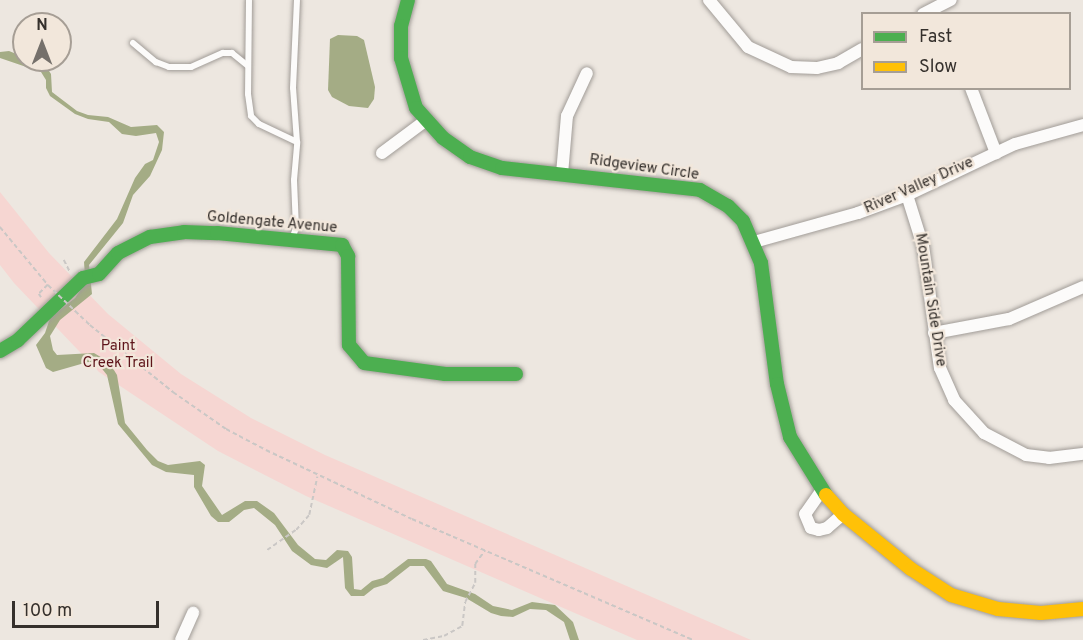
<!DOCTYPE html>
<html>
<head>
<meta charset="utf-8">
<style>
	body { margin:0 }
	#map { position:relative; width:1083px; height:640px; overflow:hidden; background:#ede7e0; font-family:Overpass,sans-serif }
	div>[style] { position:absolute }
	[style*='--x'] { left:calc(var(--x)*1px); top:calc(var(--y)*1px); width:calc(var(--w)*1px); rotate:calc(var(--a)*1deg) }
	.green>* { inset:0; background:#f6d6d2 }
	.water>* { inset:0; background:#a4ac85 }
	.path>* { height:1.5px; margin-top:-0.75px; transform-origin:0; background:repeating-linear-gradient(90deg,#cac7c5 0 4.5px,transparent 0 7.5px) }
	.roads { filter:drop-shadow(0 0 2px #a19c97) drop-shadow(0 0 2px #a19c97) }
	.lane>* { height:6px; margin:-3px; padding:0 3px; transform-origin:3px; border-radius:3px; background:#fcfbfa }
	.street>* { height:12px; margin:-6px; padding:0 6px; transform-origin:6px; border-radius:6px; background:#fcfbfa }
	.fast>* { height:14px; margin:-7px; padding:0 7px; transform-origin:7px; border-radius:7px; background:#4caf50 }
	.slow>* { height:14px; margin:-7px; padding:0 7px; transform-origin:7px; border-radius:7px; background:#ffc107 }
	.path-bridge>* { height:1.5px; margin-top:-0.75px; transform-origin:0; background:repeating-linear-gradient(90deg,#cac7c5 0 4.5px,transparent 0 7.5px) }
	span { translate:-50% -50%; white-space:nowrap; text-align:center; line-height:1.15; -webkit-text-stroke:4.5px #f2e7db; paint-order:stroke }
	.street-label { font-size:15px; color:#35302c }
	.park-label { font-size:15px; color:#5e151a }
	.legend { position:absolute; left:861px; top:12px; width:210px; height:78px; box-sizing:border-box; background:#f2e7db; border:2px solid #a69e95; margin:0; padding:8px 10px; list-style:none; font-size:18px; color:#35302c }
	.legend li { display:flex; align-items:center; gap:12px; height:30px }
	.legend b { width:30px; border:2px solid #a69e95 }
	.north { position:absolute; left:12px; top:12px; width:60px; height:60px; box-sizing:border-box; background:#f2e7db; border:2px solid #a69e95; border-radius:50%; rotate:0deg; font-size:16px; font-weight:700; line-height:24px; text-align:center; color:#35302c }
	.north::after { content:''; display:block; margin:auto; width:21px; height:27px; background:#75706b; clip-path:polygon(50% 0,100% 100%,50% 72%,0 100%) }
	.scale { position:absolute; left:12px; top:601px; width:147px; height:27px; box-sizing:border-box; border:3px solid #35302c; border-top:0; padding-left:8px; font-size:18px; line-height:21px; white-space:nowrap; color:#35302c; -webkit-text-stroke:4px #f2e7db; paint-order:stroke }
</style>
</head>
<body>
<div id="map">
	<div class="green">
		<i style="clip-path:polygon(0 192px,49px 253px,108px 314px,181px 374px,251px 418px,325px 455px,751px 640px,637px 640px,306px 496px,218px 451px,99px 372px,14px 283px,0 265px)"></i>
	</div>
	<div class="water">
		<i style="clip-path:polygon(338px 35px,357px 36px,364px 40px,375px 87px,374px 99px,368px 108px,349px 106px,332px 97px,328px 90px,330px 39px)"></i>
		<i style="clip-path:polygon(9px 51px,24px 57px,24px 60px,45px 65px,51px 74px,52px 92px,77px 111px,88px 115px,108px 117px,131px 127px,157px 125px,164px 132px,162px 150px,150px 176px,133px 195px,123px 223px,89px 265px,92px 294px,60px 320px,50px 336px,53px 350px,57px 355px,94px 353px,109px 362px,117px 375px,125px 423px,147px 450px,158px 461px,168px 465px,200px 461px,205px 465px,202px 486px,222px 515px,245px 501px,257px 501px,274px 513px,298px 545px,315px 559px,326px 560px,337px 550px,348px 551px,352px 557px,354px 589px,361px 590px,372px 581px,383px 578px,408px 559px,426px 559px,431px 561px,447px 584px,475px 594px,493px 606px,512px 610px,532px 602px,555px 605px,573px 622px,579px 640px,570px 640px,564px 622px,546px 610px,530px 609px,513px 617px,501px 616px,491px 613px,466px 598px,443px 591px,424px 566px,410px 566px,387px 584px,374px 588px,364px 596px,351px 596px,345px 588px,343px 557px,327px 568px,311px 565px,292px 551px,275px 525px,254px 508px,244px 510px,229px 522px,218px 522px,211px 516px,194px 487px,194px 475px,166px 472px,152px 465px,118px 424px,107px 375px,99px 365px,88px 362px,53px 372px,46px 368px,36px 345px,45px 333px,50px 318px,75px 298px,82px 288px,85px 276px,84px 262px,117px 219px,135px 178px,145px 164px,153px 160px,159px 142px,156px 133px,136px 136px,122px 134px,109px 122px,88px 119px,75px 114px,50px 96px,46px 88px,46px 80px,41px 72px,0 58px,0 52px)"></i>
	</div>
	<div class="path">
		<i style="--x:0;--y:227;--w:75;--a:50.4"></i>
		<i style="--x:48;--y:285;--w:13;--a:135"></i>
		<i style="--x:39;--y:294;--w:4;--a:56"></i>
		<i style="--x:64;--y:260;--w:13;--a:63"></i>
		<i style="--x:90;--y:325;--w:107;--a:38.9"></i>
		<i style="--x:173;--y:392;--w:65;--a:34.9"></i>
		<i style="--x:226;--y:429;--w:45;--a:27.7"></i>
		<i style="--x:266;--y:450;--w:161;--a:25.3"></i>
		<i style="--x:412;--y:519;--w:306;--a:23.3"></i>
		<i style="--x:267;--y:550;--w:35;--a:-35"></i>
		<i style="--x:296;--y:530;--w:20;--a:-49"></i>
		<i style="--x:309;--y:515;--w:39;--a:-78"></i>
		<i style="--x:423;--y:640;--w:21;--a:-11"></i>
		<i style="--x:444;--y:636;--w:21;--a:-29"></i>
		<i style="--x:462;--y:626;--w:24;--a:-83"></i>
		<i style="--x:465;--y:602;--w:21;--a:-62"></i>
		<i style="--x:475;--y:583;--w:19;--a:-90"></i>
		<i style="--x:475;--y:564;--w:17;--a:-54"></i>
	</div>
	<div class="roads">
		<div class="lane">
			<i style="--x:249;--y:0;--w:94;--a:90.6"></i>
			<i style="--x:248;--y:94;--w:22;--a:82"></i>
			<i style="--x:251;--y:116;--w:11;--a:45"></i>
			<i style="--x:259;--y:124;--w:42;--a:25.3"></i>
			<i style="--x:133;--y:43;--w:30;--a:40"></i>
			<i style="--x:156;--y:62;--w:14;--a:21"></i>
			<i style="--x:169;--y:67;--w:22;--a:0"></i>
			<i style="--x:191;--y:67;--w:35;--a:-24"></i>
			<i style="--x:223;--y:53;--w:9;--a:0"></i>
			<i style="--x:232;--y:53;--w:19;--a:39"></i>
			<i style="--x:292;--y:239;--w:12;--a:-70"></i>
			<i style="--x:296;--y:228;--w:48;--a:-92.4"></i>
			<i style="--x:294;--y:180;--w:38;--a:-85"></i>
			<i style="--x:297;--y:142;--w:54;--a:-94.2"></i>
			<i style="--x:293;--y:88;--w:88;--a:-87.4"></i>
		</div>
		<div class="street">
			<i style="--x:709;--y:0;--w:61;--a:50.3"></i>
			<i style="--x:748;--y:47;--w:47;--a:24.9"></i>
			<i style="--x:791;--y:67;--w:26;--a:2"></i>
			<i style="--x:817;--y:68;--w:22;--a:-13"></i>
			<i style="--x:838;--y:63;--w:28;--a:-30"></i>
			<i style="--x:923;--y:14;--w:31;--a:-27"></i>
			<i style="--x:971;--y:88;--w:70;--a:69"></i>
			<i style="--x:382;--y:153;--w:54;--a:-36.7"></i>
			<i style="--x:562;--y:174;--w:58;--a:-85.1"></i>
			<i style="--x:567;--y:116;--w:47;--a:-65.1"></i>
			<i style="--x:907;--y:195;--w:53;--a:72.6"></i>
			<i style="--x:923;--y:246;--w:123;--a:82.1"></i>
			<i style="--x:940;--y:368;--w:35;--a:66"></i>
			<i style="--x:954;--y:400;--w:45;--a:47.7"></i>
			<i style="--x:984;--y:433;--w:47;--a:27.6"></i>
			<i style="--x:1026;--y:455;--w:23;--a:7"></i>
			<i style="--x:1049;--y:458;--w:34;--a:-7"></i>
			<i style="--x:754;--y:242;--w:108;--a:-15.6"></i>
			<i style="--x:858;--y:213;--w:52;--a:-20.2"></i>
			<i style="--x:907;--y:195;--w:119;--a:-25.3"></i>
			<i style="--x:1015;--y:144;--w:71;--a:-15.6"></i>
			<i style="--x:934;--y:333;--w:76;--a:-10.6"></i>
			<i style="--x:1009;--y:319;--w:81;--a:-23.4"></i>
			<i style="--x:822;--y:490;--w:29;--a:125"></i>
			<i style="--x:805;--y:514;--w:15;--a:67"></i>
			<i style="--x:811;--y:528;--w:8;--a:14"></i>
			<i style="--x:819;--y:530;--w:8;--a:-14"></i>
			<i style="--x:827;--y:528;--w:21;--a:-41"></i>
			<i style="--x:181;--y:640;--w:30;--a:-66"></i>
		</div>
		<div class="fast">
			<i style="--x:408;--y:0;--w:27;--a:105"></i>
			<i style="--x:401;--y:26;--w:32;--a:90"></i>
			<i style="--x:401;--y:58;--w:52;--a:73.3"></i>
			<i style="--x:416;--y:108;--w:40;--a:48"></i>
			<i style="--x:443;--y:138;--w:33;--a:35"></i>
			<i style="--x:470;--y:157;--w:34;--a:19"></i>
			<i style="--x:502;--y:168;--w:199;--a:6.3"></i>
			<i style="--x:700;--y:190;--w:32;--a:30"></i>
			<i style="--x:728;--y:206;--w:21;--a:45"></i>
			<i style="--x:743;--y:221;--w:46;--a:66.8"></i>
			<i style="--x:761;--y:263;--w:122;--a:82.5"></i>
			<i style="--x:777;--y:384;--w:55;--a:76.2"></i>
			<i style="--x:790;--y:437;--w:68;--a:58.2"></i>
			<i style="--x:0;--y:351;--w:21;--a:-31"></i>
			<i style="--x:18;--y:340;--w:90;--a:-43.6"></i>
			<i style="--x:83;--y:278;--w:16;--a:-14"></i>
			<i style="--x:99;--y:274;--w:28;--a:-48"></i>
			<i style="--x:118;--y:253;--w:36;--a:-27"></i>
			<i style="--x:150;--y:237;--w:34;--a:-8"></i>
			<i style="--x:184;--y:232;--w:33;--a:2"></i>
			<i style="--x:217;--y:233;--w:126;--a:5.5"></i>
			<i style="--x:342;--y:245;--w:13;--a:61"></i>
			<i style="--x:348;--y:256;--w:89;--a:89.4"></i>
			<i style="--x:349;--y:345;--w:23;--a:50"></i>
			<i style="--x:364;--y:363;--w:82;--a:7.7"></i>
			<i style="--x:445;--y:374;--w:71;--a:0"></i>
		</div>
		<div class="slow">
			<i style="--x:826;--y:495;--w:25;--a:48"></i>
			<i style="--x:843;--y:514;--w:87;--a:39"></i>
			<i style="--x:911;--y:569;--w:48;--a:33"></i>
			<i style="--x:951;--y:595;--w:49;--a:16.6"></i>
			<i style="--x:998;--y:609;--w:43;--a:5.3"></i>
			<i style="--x:1041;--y:613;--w:42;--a:-5.4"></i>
		</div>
	</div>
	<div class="path-bridge">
		<i style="--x:48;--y:285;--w:58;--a:43.6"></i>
	</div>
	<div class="street-label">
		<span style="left:644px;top:168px;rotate:8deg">Ridgeview Circle</span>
		<span style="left:919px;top:186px;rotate:-24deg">River Valley Drive</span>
		<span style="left:272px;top:223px;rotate:5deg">Goldengate Avenue</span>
		<span style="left:930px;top:300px;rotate:81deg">Mountain Side Drive</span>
	</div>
	<div class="park-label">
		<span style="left:118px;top:355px">Paint<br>Creek Trail</span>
	</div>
	<ul class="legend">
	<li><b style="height:8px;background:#4caf50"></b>Fast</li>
	<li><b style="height:8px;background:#ffc107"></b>Slow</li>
	</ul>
	<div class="north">N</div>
	<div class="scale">100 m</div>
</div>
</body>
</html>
